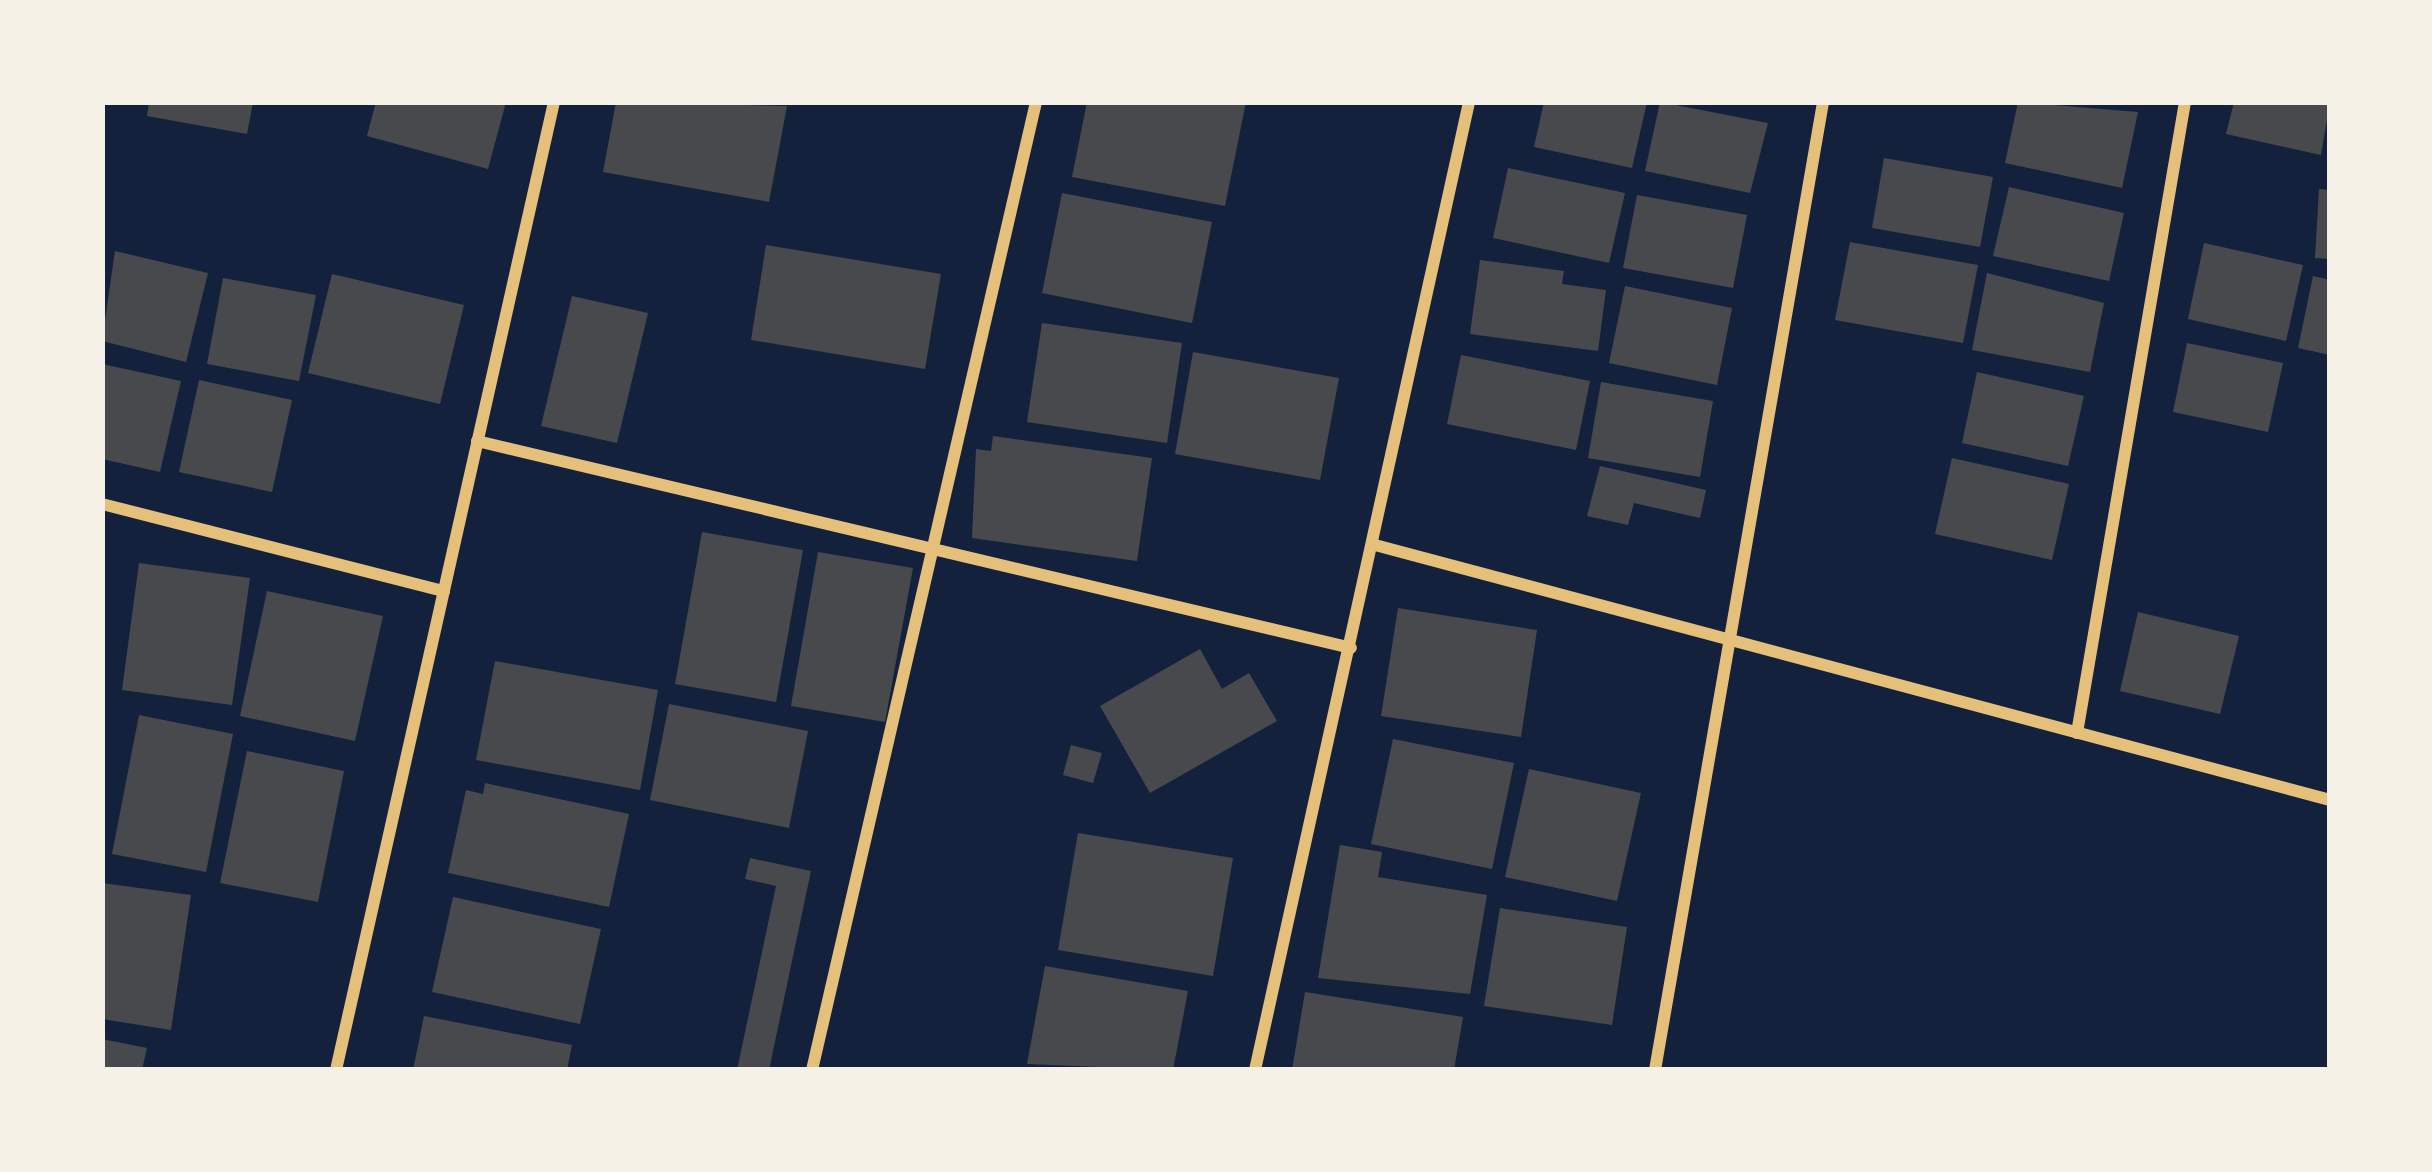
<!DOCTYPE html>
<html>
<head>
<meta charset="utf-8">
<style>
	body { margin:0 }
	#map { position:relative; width:2432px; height:1172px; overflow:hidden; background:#14213d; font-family:Ubuntu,sans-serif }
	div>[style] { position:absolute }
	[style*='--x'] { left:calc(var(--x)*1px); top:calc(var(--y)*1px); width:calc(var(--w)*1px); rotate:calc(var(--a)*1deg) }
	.building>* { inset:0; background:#48494c }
	.minor>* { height:12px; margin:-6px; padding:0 6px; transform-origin:6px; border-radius:6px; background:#e5c07b }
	span { translate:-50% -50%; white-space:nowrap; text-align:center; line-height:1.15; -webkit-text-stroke:9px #f6f1e7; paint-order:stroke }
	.frame { position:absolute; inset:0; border:105px solid #f6f1e7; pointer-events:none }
</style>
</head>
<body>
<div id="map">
	<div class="building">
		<i style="clip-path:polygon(149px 102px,253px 102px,247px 134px,147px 116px)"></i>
		<i style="clip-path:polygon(376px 102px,506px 102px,488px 169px,367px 136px)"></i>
		<i style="clip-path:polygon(616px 102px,787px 106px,769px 202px,603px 172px)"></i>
		<i style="clip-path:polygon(1087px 102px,1246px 102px,1225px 206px,1072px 177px)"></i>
		<i style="clip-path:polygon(1544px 102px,1647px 102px,1632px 168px,1534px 147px)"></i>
		<i style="clip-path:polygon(1660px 102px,1768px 123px,1750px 193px,1645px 171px)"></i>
		<i style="clip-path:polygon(2018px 102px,2138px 112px,2122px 188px,2005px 163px)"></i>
		<i style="clip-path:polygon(2234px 102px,2330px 102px,2321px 155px,2226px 134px)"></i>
		<i style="clip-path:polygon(1884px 158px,1993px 177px,1980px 247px,1872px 228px)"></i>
		<i style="clip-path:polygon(1508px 168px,1625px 193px,1609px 263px,1493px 238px)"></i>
		<i style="clip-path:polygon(2009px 187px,2124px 213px,2109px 281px,1993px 256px)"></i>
		<i style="clip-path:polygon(2319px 189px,2330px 190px,2330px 259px,2315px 258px)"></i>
		<i style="clip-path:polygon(1062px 193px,1212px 222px,1192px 323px,1042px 293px)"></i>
		<i style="clip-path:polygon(1637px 195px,1747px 215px,1733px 288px,1623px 268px)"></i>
		<i style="clip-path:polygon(1850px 242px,1978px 265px,1963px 343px,1835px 320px)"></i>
		<i style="clip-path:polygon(2204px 243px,2303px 265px,2286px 341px,2188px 319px)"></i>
		<i style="clip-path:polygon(766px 245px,941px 274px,925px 369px,751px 340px)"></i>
		<i style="clip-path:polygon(115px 251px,208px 273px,186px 362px,102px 341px)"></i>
		<i style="clip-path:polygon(1480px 260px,1564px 271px,1562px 284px,1606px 290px,1598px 351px,1470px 334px)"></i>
		<i style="clip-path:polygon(1987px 273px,2104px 303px,2090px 372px,1972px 350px)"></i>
		<i style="clip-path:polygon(332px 274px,464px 305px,440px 404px,308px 373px)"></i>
		<i style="clip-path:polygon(2313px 276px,2330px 280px,2330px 355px,2298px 348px)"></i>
		<i style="clip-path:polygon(223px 278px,316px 295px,299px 381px,207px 364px)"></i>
		<i style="clip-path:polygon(1625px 286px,1732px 308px,1717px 385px,1609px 363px)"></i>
		<i style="clip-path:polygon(572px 296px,648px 313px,617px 443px,541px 426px)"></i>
		<i style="clip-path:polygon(1042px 323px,1182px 343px,1167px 443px,1027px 422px)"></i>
		<i style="clip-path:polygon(2187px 343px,2283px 363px,2268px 432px,2173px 412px)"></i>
		<i style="clip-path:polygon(1193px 352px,1339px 378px,1320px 480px,1175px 454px)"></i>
		<i style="clip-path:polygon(1461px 355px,1590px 381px,1576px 450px,1447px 424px)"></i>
		<i style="clip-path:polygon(102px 364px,181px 381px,160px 472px,102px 459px)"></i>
		<i style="clip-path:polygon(1977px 372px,2084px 396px,2068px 466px,1962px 443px)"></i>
		<i style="clip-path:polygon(199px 380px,292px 400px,272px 492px,179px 472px)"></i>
		<i style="clip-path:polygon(1601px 382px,1713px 401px,1700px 477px,1588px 458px)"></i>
		<i style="clip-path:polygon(993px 436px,1152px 458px,1137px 561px,972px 538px,976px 449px,991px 451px)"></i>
		<i style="clip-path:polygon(1952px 458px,2069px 484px,2052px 560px,1935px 534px)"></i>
		<i style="clip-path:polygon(1600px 466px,1706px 490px,1700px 518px,1634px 503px,1628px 525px,1587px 516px)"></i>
		<i style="clip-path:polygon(702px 532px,803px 550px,776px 702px,675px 684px)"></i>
		<i style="clip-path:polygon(818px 552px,913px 568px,885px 722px,791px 706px)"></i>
		<i style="clip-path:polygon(139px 563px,250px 578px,232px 705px,122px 690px)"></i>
		<i style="clip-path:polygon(267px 591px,383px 616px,355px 741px,240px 716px)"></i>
		<i style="clip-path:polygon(1398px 608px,1537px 630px,1521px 737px,1381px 716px)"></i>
		<i style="clip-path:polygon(2138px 612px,2239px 636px,2220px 714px,2120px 691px)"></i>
		<i style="clip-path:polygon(1200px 649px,1222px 689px,1249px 673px,1277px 721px,1150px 793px,1100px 706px)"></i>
		<i style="clip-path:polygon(495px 661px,658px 690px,640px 790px,476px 760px)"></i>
		<i style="clip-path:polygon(669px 704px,808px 731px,789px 828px,650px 800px)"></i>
		<i style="clip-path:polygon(139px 715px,233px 734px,206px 872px,112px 854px)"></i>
		<i style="clip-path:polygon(1393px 739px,1514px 763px,1492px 869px,1371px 844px)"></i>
		<i style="clip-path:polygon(1071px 745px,1102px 753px,1093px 783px,1063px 775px)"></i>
		<i style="clip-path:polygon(247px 751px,344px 771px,318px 902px,220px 883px)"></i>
		<i style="clip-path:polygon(1529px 769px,1641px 793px,1617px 901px,1505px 877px)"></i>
		<i style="clip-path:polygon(485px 783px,629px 814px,609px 907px,448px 873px,466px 790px,483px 794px)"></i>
		<i style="clip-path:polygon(1078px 833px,1233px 858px,1213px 976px,1058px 950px)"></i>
		<i style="clip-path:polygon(1340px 845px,1382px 852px,1378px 877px,1487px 895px,1470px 994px,1318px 978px)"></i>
		<i style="clip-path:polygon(750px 858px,811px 871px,769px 1070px,737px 1070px,776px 886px,745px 879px)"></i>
		<i style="clip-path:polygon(102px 883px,191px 895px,171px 1030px,102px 1019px)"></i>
		<i style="clip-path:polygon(453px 897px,601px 929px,580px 1024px,432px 992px)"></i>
		<i style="clip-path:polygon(1500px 908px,1627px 927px,1612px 1025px,1484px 1006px)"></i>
		<i style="clip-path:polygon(1045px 966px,1188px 991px,1173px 1070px,1027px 1064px)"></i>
		<i style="clip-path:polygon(1305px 992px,1463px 1017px,1454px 1070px,1292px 1070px)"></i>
		<i style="clip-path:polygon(424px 1016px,572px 1045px,567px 1070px,413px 1070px)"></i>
		<i style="clip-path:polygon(102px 1039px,147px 1048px,142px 1070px,102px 1070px)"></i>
	</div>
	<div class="minor">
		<i style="--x:477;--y:441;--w:898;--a:13.32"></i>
		<i style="--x:102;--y:504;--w:353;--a:14.3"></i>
		<i style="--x:1375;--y:545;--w:988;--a:14.95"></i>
		<i style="--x:2077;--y:733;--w:640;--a:-80.29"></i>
		<i style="--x:336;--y:1070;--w:992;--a:-77.31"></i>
		<i style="--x:812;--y:1070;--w:994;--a:-76.97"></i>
		<i style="--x:1255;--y:1070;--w:991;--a:-77.53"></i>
		<i style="--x:1655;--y:1070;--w:982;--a:-80.15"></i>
	</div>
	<div class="frame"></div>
</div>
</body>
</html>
